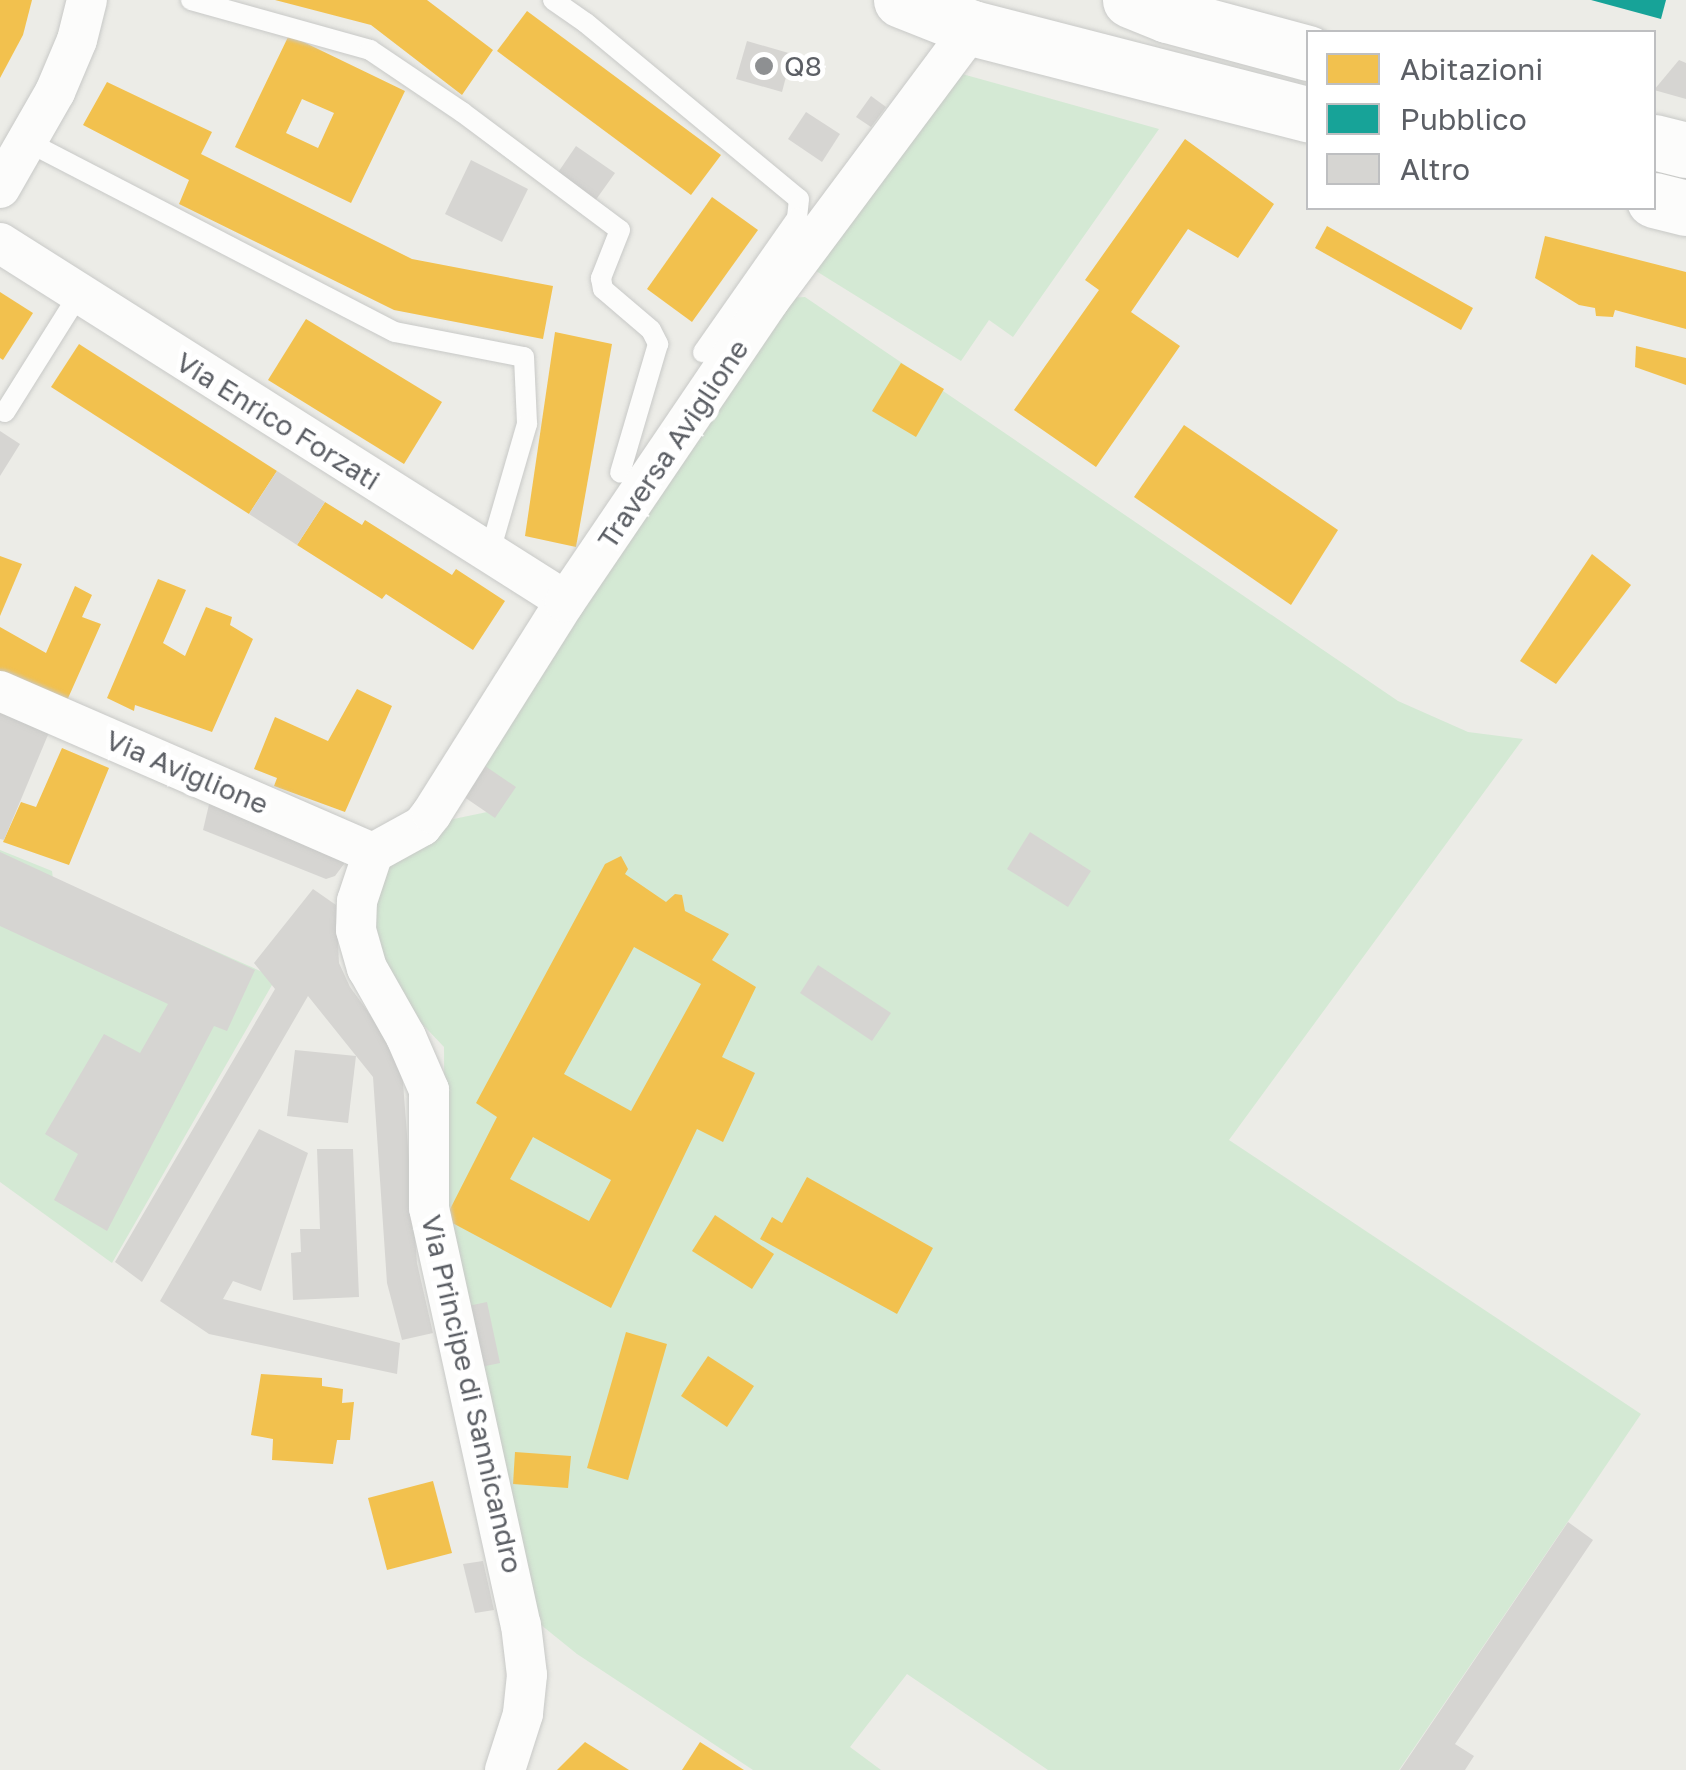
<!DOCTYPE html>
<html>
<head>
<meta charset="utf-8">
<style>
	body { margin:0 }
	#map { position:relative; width:1686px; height:1770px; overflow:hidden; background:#ecece7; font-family:"Golos Text",sans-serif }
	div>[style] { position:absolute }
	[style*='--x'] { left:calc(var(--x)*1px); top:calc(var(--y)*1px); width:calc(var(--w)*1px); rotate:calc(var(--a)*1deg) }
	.green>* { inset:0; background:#d4e9d4 }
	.homes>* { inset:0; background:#f2c14e }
	.public>* { inset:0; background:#17a398 }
	.building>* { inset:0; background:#d6d5d2 }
	.roads { filter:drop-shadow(0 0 2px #c8c9c7) drop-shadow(0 0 2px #c8c9c7) }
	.lane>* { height:20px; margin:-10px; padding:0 10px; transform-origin:10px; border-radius:10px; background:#fcfcfb }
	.street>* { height:40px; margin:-20px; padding:0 20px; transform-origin:20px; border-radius:20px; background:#fcfcfb }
	.secondary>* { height:55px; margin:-27.5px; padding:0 27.5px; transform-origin:27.5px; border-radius:27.5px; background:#fcfcfb }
	.dots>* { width:28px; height:28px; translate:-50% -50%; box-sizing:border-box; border:5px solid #fff; border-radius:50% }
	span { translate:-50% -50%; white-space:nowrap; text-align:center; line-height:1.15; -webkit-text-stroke:10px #fff; paint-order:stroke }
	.poi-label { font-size:28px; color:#5c5f65 }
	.left { translate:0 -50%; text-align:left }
	.street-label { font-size:28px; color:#5c5f65 }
	.legend { position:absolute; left:1306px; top:30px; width:350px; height:180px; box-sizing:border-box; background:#fff; border:2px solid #bebfc1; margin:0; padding:12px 18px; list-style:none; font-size:30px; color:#5c5f65 }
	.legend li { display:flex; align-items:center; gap:20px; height:50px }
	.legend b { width:50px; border:2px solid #bebfc1 }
</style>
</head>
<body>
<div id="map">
	<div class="green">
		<i style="clip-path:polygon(955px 72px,1159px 129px,1013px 337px,989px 320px,961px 361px,808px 266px)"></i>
		<i style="clip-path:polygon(805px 297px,1398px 701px,1468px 732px,1523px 739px,1229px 1140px,1641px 1414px,1399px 1770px,1048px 1770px,907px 1674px,850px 1747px,881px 1770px,753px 1770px,577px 1654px,530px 1616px,445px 1212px,444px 1047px,409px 1010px,376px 955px,370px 914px,383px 864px,444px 821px,492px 811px,455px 784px,785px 298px)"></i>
		<i style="clip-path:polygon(0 850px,52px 871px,53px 879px,276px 978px,112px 1263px,0 1182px)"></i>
	</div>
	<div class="homes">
		<i style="clip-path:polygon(0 0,32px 0,23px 35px,0 78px)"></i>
		<i style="clip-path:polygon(275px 0,427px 0,493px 50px,462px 95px,371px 25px)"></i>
		<i style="clip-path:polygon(527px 11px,721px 155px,691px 195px,497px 51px)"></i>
		<i style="clip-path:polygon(evenodd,289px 35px,405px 91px,351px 203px,235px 147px,289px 35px,302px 99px,334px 113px,318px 148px,286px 133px,302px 99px)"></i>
		<i style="clip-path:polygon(107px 82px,212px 132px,201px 154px,412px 259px,553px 286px,543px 339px,394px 310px,179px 204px,189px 180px,83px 125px)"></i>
		<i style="clip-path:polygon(1185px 139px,1274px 204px,1238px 258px,1188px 229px,1131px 312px,1180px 346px,1096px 467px,1014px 410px,1099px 290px,1085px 280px)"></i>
		<i style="clip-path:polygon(712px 197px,758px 230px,692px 322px,647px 289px)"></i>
		<i style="clip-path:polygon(1327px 226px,1473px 308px,1461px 330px,1315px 248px)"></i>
		<i style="clip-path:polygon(1545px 236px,1686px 272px,1686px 329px,1615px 310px,1613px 317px,1596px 316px,1595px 308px,1579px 305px,1535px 278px)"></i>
		<i style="clip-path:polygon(0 292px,33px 313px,3px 360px,0 358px)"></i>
		<i style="clip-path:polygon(306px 319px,442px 402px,404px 464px,268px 380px)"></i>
		<i style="clip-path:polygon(555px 332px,612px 344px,576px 547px,525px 536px)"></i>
		<i style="clip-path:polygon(79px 344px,277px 471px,249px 514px,51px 387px)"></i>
		<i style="clip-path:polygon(1636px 346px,1686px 358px,1686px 385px,1635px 367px)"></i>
		<i style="clip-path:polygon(901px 363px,944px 389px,916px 437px,872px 411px)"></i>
		<i style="clip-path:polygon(1184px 425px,1338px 530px,1291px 605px,1134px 497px)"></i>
		<i style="clip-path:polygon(325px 502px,362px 525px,365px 520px,452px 575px,456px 569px,505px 601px,473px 650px,386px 594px,382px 599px,297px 545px)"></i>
		<i style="clip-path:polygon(1592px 554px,1631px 585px,1556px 684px,1520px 661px)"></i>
		<i style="clip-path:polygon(0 556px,22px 564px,0 616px)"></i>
		<i style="clip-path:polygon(158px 579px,186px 590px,163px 643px,185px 656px,206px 607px,232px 617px,230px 625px,253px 639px,212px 732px,135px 705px,134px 711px,107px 698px)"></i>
		<i style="clip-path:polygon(75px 586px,92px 595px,82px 617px,101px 624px,65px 705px,0 679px,0 627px,46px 653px)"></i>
		<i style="clip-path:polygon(357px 689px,392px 706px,345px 812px,274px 786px,277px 778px,254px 769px,275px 717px,328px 741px)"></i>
		<i style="clip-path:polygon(62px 748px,109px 768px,69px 865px,3px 842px,21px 802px,36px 807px)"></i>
		<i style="clip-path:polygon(evenodd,621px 856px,628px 869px,625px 874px,666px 902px,675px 894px,682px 895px,685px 911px,729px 934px,712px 960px,756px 987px,722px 1057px,755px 1073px,723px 1142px,697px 1129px,611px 1308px,445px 1219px,497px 1117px,476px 1103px,605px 864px,621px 856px,634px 947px,701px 984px,631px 1111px,564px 1074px,634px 947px,621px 856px,533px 1137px,611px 1180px,589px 1221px,510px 1179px,533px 1137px)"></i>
		<i style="clip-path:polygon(807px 1177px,933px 1248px,897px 1314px,760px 1239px,772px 1217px,782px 1223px)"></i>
		<i style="clip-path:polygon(715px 1215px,774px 1254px,752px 1289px,692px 1251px)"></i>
		<i style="clip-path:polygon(626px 1332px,667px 1344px,628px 1480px,587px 1468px)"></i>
		<i style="clip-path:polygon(708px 1356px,754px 1386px,727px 1427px,681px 1396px)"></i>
		<i style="clip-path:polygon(261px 1374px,322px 1378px,322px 1386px,343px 1389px,342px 1403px,354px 1402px,350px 1440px,337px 1440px,333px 1464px,272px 1460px,273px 1439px,251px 1435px)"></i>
		<i style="clip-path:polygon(515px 1452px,571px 1456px,568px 1488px,513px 1484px)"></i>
		<i style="clip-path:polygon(433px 1481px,452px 1553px,387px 1570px,368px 1498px)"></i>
		<i style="clip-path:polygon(585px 1742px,629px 1770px,557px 1770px)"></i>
		<i style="clip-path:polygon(700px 1742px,744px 1770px,682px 1770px)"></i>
	</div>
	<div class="public">
		<i style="clip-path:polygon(1591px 0,1666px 0,1661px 19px)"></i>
	</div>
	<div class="building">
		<i style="clip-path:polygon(747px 41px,792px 54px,782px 92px,736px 79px)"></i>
		<i style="clip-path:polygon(1679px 60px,1686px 63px,1686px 99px,1654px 90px)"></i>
		<i style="clip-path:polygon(871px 96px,886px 107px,871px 127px,856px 117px)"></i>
		<i style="clip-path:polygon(806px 112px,840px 134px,822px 162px,788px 139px)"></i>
		<i style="clip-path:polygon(576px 146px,615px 173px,595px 201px,557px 174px)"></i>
		<i style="clip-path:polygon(471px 160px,528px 189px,502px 242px,445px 214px)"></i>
		<i style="clip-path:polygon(0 431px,20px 444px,0 476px)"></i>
		<i style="clip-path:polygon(277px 471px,325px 502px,297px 545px,249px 514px)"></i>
		<i style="clip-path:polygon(0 710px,50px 730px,4px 840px,0 839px)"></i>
		<i style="clip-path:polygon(472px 757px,516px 787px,495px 818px,451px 788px)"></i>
		<i style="clip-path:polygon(211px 796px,342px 851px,344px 864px,335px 876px,326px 879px,203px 830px)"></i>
		<i style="clip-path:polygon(1030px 832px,1091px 871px,1068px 907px,1007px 869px)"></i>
		<i style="clip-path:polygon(0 852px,255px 970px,227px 1031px,214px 1026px,107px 1231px,54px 1200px,78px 1154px,45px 1134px,104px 1034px,140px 1053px,168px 1004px,0 926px)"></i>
		<i style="clip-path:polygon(313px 889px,336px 905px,339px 963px,350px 987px,401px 1057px,417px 1263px,433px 1333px,402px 1340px,387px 1283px,373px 1077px,308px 996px,142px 1282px,115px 1262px,275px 989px,254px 963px)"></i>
		<i style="clip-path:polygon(818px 965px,891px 1013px,872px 1041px,800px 993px)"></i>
		<i style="clip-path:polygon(295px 1050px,356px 1056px,348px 1123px,287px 1116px)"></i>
		<i style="clip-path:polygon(259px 1129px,308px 1153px,261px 1291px,233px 1281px,223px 1299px,400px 1343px,397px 1374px,209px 1334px,160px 1301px)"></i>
		<i style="clip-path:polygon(317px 1149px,353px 1149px,359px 1297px,293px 1300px,291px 1253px,301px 1252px,300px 1229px,320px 1229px)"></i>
		<i style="clip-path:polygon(487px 1302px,500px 1363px,476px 1368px,463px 1307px)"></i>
		<i style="clip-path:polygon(1568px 1522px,1593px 1540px,1455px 1744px,1474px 1756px,1465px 1770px,1400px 1770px)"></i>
		<i style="clip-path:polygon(483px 1561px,494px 1610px,475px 1613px,463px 1564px)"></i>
	</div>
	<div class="roads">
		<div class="lane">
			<i style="--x:191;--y:0;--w:186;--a:15.6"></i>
			<i style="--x:370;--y:50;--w:111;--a:34"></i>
			<i style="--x:462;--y:112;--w:197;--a:36.8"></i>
			<i style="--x:620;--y:230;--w:52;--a:111.6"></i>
			<i style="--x:601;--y:278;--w:11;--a:80"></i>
			<i style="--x:603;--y:289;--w:63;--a:40.5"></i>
			<i style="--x:651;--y:330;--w:16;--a:63"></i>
			<i style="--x:658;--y:344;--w:134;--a:106.4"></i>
			<i style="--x:553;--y:0;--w:40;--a:34.9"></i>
			<i style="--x:586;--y:23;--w:276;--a:39.6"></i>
			<i style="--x:799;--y:199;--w:19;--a:96"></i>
			<i style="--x:797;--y:218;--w:164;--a:125"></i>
			<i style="--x:28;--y:142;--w:413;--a:27.4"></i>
			<i style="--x:395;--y:332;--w:131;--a:11"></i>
			<i style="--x:524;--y:357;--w:67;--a:87.4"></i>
			<i style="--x:527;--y:424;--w:136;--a:106.2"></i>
			<i style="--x:5;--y:412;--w:139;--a:-57.9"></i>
		</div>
		<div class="street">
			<i style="--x:0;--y:188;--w:111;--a:-60.2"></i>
			<i style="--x:55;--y:92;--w:56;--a:-67.1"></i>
			<i style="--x:77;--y:40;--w:41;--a:-76"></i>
			<i style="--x:0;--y:243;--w:660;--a:32.32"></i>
			<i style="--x:0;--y:691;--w:407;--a:23.5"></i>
			<i style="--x:373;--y:853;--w:56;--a:-28.9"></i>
			<i style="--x:422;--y:826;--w:16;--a:-52"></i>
			<i style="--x:432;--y:813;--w:249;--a:-57.8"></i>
			<i style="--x:565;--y:602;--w:362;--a:-55.9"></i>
			<i style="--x:768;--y:302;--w:342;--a:-53.3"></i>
			<i style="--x:373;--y:853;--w:51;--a:108.4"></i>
			<i style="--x:357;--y:901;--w:29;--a:92"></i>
			<i style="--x:356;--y:930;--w:40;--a:74"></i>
			<i style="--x:367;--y:968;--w:79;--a:60.5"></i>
			<i style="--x:406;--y:1037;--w:58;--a:66.5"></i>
			<i style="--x:429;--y:1090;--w:118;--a:90"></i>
			<i style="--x:429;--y:1208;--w:427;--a:77.6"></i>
			<i style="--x:521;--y:1625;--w:50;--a:83.2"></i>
			<i style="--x:527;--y:1675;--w:39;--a:96"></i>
			<i style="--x:523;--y:1714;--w:59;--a:107.8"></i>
		</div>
		<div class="secondary">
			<i style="--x:901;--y:0;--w:76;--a:21.5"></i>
			<i style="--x:972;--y:28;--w:347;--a:14.4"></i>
			<i style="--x:1130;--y:0;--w:40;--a:22"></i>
			<i style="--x:1167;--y:15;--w:146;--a:15.1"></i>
			<i style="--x:1654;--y:142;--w:33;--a:14"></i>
			<i style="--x:1654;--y:200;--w:33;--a:14"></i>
		</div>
	</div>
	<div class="dots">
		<i style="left:764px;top:66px;background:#8e9092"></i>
	</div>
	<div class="poi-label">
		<span class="left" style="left:784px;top:66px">Q8</span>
	</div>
	<div class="street-label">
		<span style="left:278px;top:421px;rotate:32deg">Via Enrico Forzati</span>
		<span style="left:673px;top:444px;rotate:-56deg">Traversa Aviglione</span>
		<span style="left:187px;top:772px;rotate:23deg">Via Aviglione</span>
		<span style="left:472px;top:1394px;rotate:77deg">Via Principe di Sannicandro</span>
	</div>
	<ul class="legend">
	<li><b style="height:28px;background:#f2c14e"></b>Abitazioni</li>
	<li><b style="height:28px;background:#17a398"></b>Pubblico</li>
	<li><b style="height:28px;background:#d6d5d2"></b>Altro</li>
	</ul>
</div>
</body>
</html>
